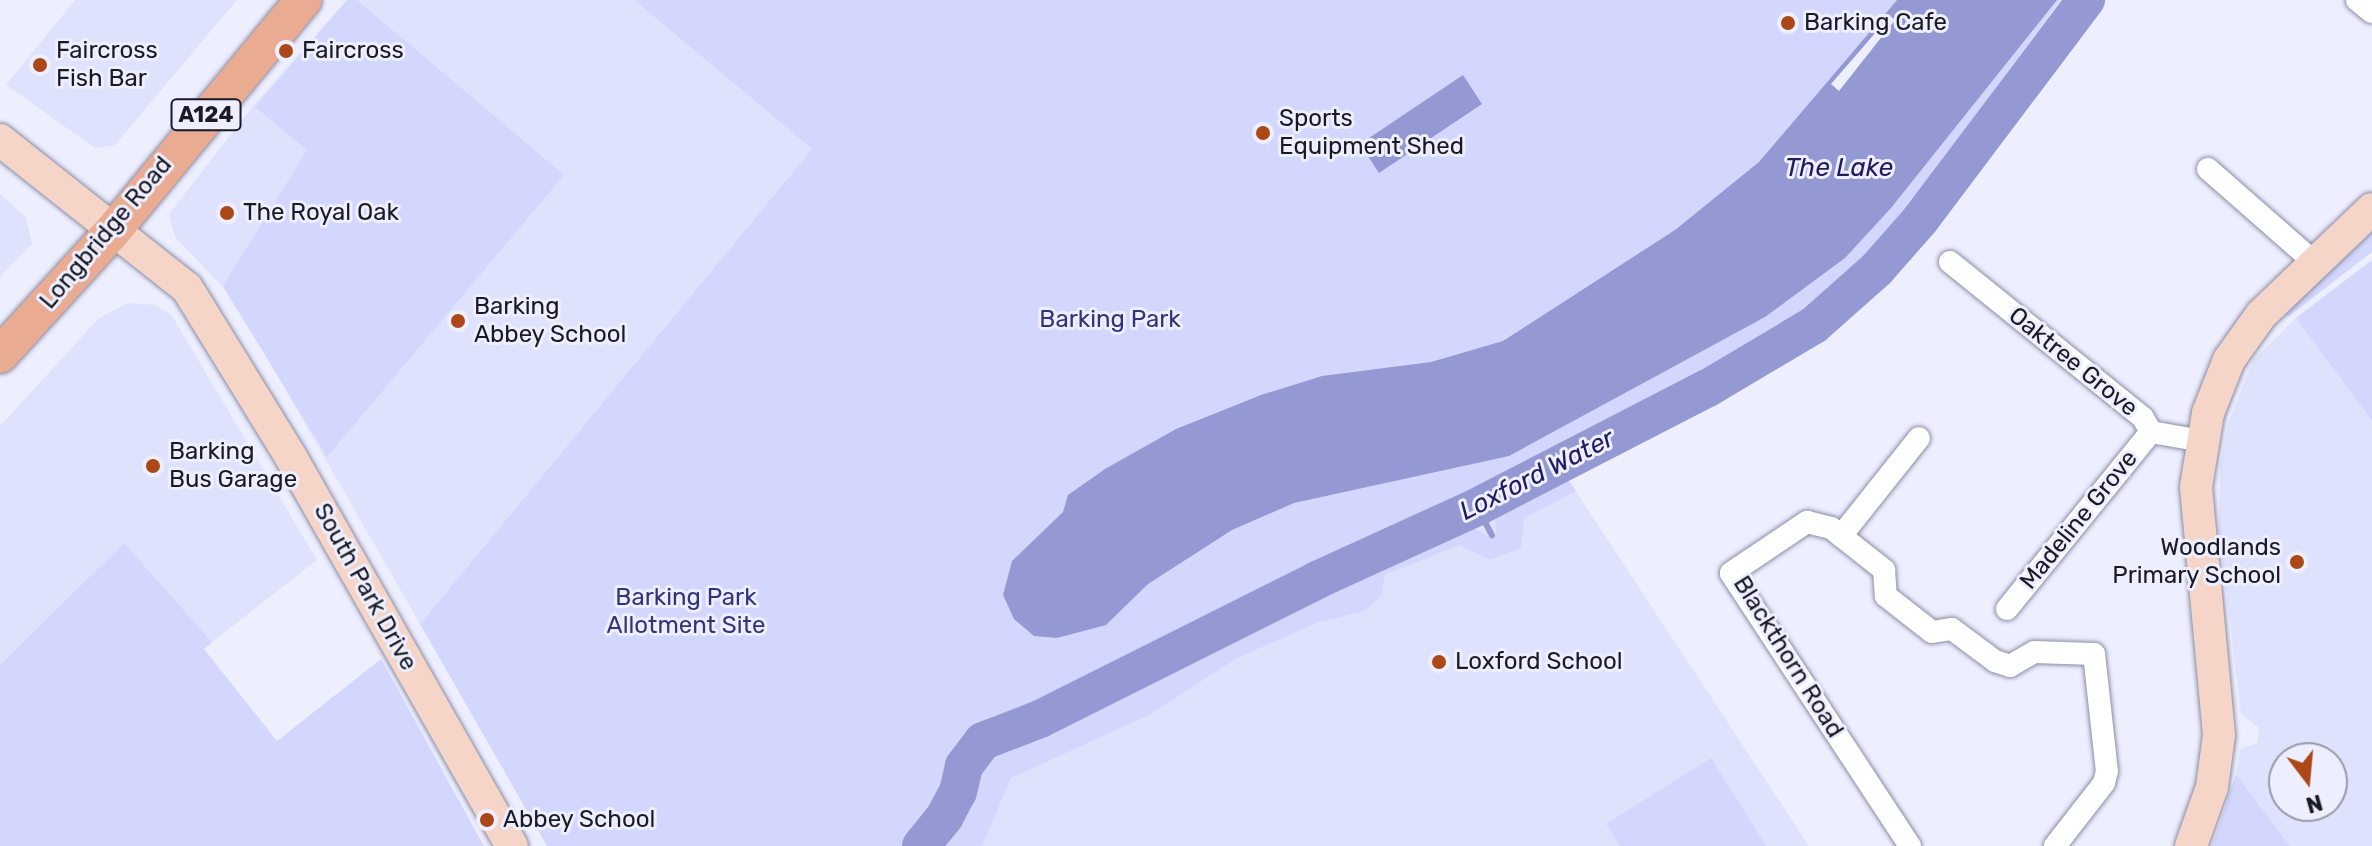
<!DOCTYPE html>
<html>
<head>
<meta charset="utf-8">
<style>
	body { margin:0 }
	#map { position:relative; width:2372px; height:846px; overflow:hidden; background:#edefff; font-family:Rubik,sans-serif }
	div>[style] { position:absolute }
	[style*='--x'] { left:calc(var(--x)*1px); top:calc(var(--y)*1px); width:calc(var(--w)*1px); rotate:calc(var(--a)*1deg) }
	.built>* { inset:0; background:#dfe2fd }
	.green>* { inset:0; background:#d3d7fe }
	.water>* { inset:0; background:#9499d4 }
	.pier>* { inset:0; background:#edefff }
	.stream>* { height:6px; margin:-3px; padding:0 3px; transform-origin:3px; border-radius:3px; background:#9499d4 }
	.river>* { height:38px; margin:-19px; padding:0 19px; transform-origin:19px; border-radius:19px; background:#9499d4 }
	.roads { filter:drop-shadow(0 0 2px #8b8da5) drop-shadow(0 0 2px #8b8da5) }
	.street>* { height:22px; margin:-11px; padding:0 11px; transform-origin:11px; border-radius:11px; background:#fff }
	.secondary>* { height:32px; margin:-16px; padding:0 16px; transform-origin:16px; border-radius:16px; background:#f4d5c8 }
	.primary>* { height:36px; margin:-18px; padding:0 18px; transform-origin:18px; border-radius:18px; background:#e9ab91 }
	.dots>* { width:22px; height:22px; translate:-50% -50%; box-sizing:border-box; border:4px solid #edefff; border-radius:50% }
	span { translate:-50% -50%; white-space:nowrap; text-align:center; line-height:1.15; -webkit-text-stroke:6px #edefff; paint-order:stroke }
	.shield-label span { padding:2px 6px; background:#edefff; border:2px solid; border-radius:6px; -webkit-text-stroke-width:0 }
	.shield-label { font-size:22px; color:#191a23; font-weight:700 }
	.poi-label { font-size:24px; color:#191a23 }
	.left { translate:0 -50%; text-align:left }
	.right { translate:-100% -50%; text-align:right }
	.street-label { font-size:24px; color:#191a23 }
	.park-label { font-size:24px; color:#353379 }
	.water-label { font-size:26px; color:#221b60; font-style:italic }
	.north { position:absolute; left:2268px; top:742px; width:80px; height:80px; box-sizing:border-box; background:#edefff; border:2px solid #989aa7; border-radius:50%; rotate:164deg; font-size:22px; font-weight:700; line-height:32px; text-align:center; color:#191a23 }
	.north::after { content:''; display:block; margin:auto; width:28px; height:36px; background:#ac4718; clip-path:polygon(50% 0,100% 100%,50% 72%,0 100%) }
</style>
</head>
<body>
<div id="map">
	<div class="built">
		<i style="clip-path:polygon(75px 0,237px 0,115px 145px,95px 148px,6px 85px)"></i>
		<i style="clip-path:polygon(347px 0,634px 0,812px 149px,420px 624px,265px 354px,222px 286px,175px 237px,169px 214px,253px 106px)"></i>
		<i style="clip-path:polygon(0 194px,26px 217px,32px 244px,0 277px)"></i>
		<i style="clip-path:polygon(128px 303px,156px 305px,172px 316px,317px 560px,212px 642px,124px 544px,0 665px,0 426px,99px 318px)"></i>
		<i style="clip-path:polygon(evenodd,2296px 318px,2372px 421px,2372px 846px,2290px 846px,2236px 774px,2240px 749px,2257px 743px,2259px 728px,2241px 714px,2219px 531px,2220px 465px,2228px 424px,2253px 360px,2296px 318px,2284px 758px,2332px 758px,2332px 806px,2284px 806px,2284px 758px)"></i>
		<i style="clip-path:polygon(1565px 475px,1809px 846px,937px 846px,958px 816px,977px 764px,994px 746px,1040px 730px,1180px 660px,1188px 663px)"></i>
	</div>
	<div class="green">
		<i style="clip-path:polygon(347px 0,357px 0,564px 175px,327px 457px,223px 286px,307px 150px,255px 107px)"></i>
		<i style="clip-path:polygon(634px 0,2061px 0,1969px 124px,1906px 225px,1881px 256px,1817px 316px,1432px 522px,1041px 712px,984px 734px,959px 762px,952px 793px,919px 841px,909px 846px,547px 846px,420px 624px,812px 149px)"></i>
		<i style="clip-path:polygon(2372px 232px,2372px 252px,2288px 317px,2284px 312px)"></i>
		<i style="clip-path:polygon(2372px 260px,2372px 421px,2296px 318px)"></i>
		<i style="clip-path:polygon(1565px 475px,1576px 491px,1524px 518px,1521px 548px,1490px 560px,1459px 545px,1385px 575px,1381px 596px,1365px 611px,1319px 622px,1237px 658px,1149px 715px,1011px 778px,982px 846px,937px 846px,958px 816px,977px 764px,994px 746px,1040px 730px,1341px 580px,1468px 524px,1491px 538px,1496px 535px,1495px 511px)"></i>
		<i style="clip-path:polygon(124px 543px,212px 642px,204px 649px,277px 741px,381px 659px,484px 846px,0 846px,0 665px)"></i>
		<i style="clip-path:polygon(1711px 758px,1766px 846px,1620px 846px,1606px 824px)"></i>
		<i style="clip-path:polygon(2236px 774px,2290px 846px,2212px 846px)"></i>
	</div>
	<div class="water">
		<i style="clip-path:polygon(1897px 0,2057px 0,1891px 208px,1845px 258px,1765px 317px,1509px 456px,1294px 503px,1232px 530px,1148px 584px,1106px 625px,1057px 638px,1034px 636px,1014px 619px,1003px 595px,1012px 561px,1063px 512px,1068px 495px,1105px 469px,1176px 429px,1261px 395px,1322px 376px,1431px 362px,1503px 341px,1675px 230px,1759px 162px)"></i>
		<i style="clip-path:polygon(1463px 75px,1482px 104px,1379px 173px,1360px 144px)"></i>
	</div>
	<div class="pier">
		<i style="clip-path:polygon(1890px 16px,1895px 20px,1839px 91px,1831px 84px)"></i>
	</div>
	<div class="stream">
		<i style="--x:1477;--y:507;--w:32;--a:62"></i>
	</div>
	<div class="river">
		<i style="--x:921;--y:846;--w:38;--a:-51"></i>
		<i style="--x:945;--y:816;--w:27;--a:-62"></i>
		<i style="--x:958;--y:792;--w:27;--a:-77"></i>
		<i style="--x:964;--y:766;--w:31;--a:-53"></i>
		<i style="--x:983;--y:741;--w:61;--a:-21.1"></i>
		<i style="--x:1040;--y:719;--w:310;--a:-26.6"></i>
		<i style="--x:1317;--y:580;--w:176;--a:-24.5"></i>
		<i style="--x:1477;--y:507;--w:260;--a:-27.3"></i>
		<i style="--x:1708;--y:388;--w:123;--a:-30.7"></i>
		<i style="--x:1814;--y:325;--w:84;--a:-41.6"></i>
		<i style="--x:1877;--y:269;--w:65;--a:-48.7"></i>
		<i style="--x:1920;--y:220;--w:276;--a:-53"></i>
	</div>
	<div class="roads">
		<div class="street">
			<i style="--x:2357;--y:0;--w:19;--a:39"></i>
			<i style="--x:2208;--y:169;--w:141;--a:41.3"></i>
			<i style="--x:1950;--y:262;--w:248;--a:38.9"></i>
			<i style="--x:2143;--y:418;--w:16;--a:60"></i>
			<i style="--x:2151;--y:432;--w:52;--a:10"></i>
			<i style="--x:1841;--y:536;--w:125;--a:-51.5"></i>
			<i style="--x:2007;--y:609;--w:228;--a:-50.9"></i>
			<i style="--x:1910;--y:846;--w:326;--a:-123.3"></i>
			<i style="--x:1731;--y:573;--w:92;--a:-33.9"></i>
			<i style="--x:1807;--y:522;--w:25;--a:14"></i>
			<i style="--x:1831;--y:528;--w:68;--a:38.4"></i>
			<i style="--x:1884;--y:570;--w:26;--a:86"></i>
			<i style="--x:1886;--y:596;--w:58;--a:38"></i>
			<i style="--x:1932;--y:632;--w:20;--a:-9"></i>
			<i style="--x:1952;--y:629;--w:54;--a:36.7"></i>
			<i style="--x:1995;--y:661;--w:16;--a:18"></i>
			<i style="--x:2010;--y:666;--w:28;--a:-30"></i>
			<i style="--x:2034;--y:652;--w:60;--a:1.9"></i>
			<i style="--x:2094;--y:654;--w:118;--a:83.7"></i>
			<i style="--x:2107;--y:771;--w:12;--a:104"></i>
			<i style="--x:2104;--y:783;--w:80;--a:127.9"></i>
		</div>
		<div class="secondary">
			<i style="--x:0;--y:140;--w:238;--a:38.4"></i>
			<i style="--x:187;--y:288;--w:201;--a:58.4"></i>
			<i style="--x:292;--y:459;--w:445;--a:60.4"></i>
			<i style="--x:2191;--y:846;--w:63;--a:-70.4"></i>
			<i style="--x:2212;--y:787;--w:52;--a:-82.3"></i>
			<i style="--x:2219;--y:735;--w:249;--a:-95.3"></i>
			<i style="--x:2196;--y:487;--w:75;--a:-80.8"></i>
			<i style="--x:2208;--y:413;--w:57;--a:-68.4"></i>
			<i style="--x:2229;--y:360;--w:55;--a:-54.6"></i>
			<i style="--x:2261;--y:315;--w:153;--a:-43.7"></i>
		</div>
		<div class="primary">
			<i style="--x:0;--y:355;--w:166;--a:-47.7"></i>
			<i style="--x:112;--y:232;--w:301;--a:-50.5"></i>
		</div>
	</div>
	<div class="dots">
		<i style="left:1788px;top:23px;background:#ac4718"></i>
		<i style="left:286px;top:51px;background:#ac4718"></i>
		<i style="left:40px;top:65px;background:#ac4718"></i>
		<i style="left:1263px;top:133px;background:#ac4718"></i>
		<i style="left:227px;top:213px;background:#ac4718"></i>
		<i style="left:458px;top:321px;background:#ac4718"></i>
		<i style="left:153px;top:466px;background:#ac4718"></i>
		<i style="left:2297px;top:562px;background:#ac4718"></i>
		<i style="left:1439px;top:662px;background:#ac4718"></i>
		<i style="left:487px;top:820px;background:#ac4718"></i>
	</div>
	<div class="shield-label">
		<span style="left:206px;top:115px">A124</span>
	</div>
	<div class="poi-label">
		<span class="left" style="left:1804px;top:23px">Barking Cafe</span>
		<span class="left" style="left:56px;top:65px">Faircross<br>Fish Bar</span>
		<span class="left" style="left:302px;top:51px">Faircross</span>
		<span class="left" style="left:1279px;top:133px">Sports<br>Equipment Shed</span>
		<span class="left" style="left:243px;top:213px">The Royal Oak</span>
		<span class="left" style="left:474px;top:321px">Barking<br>Abbey School</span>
		<span class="left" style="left:169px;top:466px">Barking<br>Bus Garage</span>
		<span class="right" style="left:2281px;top:562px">Woodlands<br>Primary School</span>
		<span class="left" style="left:1455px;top:662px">Loxford School</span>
		<span class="left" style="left:503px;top:820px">Abbey School</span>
	</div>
	<div class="street-label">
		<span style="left:106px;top:233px;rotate:-50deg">Longbridge Road</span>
		<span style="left:2073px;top:362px;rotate:39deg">Oaktree Grove</span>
		<span style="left:2079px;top:520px;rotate:-51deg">Madeline Grove</span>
		<span style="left:365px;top:587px;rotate:61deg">South Park Drive</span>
		<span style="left:1788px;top:657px;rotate:58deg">Blackthorn Road</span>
	</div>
	<div class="park-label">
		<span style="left:1110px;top:320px">Barking Park</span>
		<span style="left:686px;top:612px">Barking Park<br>Allotment Site</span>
	</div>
	<div class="water-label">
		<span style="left:1839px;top:168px">The Lake</span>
		<span style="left:1537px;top:475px;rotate:-27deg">Loxford Water</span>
	</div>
	<div class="north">N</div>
</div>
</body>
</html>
